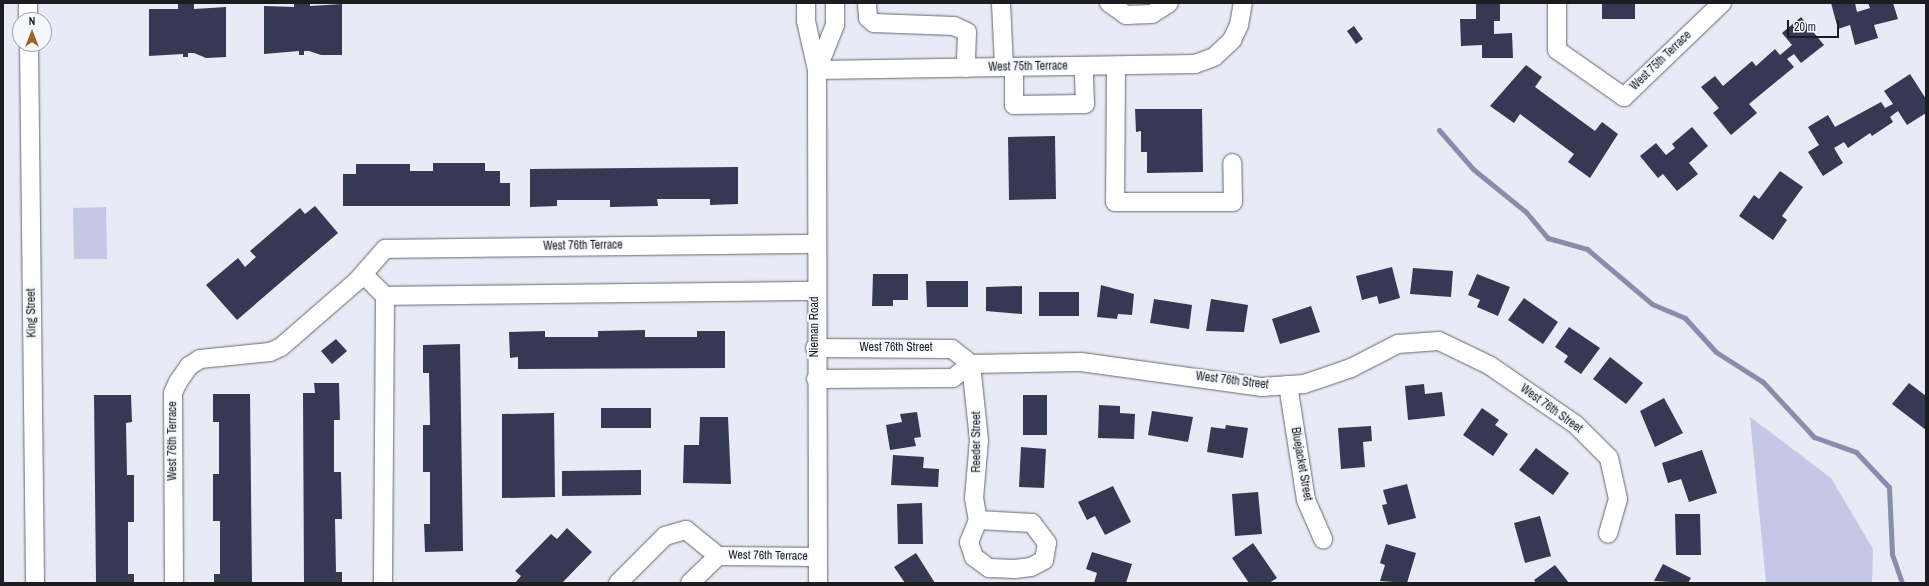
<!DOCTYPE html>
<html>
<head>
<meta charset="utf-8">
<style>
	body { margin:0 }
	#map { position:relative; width:1929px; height:586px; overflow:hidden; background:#e8eaf5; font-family:"Archivo Narrow",sans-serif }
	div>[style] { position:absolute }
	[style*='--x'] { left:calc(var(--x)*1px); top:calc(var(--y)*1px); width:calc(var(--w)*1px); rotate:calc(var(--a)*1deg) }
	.green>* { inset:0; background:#c4c8e6 }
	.stream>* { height:5px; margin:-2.5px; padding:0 2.5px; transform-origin:2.5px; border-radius:2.5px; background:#898dac }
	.building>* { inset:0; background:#363954 }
	.roads { filter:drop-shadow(0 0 1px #656771) drop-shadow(0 0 1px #656771) }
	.minor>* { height:18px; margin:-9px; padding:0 9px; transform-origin:9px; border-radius:9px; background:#fff }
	span { translate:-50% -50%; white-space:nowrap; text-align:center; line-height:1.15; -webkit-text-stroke:4px #f6f8ff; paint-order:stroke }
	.street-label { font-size:12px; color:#1d1d21 }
	.frame { position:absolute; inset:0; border:4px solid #1d1d21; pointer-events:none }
	.north { position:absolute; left:12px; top:12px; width:40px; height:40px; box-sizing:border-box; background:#f6f8ff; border:1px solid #9fa0a6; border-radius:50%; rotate:0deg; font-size:11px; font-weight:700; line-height:16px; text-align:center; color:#1d1d21 }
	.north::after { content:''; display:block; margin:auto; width:14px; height:18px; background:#9c661f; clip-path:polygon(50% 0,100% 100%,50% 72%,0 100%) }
	.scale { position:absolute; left:1787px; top:20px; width:52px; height:18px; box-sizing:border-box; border:2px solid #1d1d21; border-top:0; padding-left:5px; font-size:12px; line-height:14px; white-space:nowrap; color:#1d1d21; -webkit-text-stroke:3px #f6f8ff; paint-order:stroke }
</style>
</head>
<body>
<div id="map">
	<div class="green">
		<i style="clip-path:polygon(106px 207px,107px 259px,74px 259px,73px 208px)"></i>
		<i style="clip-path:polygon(1750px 417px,1831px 478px,1873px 549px,1872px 583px,1766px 583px)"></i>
	</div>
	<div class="stream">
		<i style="--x:1439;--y:130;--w:52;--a:48.9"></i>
		<i style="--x:1473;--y:169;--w:68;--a:39.1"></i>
		<i style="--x:1526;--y:212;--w:34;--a:50"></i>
		<i style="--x:1548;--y:238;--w:41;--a:15.8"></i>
		<i style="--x:1587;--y:249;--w:85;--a:40.2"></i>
		<i style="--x:1652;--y:304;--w:36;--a:23"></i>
		<i style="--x:1685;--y:318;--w:46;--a:47.6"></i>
		<i style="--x:1716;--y:352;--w:56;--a:32.6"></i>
		<i style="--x:1763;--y:382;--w:75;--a:47.2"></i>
		<i style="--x:1814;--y:437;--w:45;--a:19.7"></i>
		<i style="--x:1856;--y:452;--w:48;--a:46.7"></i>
		<i style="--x:1889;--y:487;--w:67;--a:87.4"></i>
		<i style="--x:1892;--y:554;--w:31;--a:71"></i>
	</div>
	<div class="building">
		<i style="clip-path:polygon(178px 3px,194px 3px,194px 9px,226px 7px,226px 57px,206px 58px,194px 53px,188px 53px,188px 57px,183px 57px,183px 54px,149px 56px,149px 9px,178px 9px)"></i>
		<i style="clip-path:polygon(294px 3px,310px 3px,310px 6px,342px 4px,342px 55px,321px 55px,309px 51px,304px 51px,304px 55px,299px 55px,299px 51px,264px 54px,264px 6px,294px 7px)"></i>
		<i style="clip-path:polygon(1476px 3px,1500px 3px,1500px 21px,1494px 21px,1494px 34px,1512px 33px,1513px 58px,1482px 58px,1482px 45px,1461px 46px,1460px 19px,1476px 19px)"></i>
		<i style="clip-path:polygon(1602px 3px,1635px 3px,1635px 19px,1602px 19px)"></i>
		<i style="clip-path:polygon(1831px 3px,1855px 3px,1857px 12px,1870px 8px,1868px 3px,1893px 3px,1898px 19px,1874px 25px,1878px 38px,1855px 45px,1850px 25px,1838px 29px)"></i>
		<i style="clip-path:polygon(1801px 17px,1824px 45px,1801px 63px,1794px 54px,1787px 59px,1794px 67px,1749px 104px,1757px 113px,1731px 135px,1713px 113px,1719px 108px,1701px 87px,1715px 76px,1723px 86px,1752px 61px,1756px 66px,1775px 49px,1780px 55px,1792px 45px,1782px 33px)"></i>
		<i style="clip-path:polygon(1354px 26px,1363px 39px,1356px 44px,1347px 31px)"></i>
		<i style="clip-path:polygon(1526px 65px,1542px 77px,1535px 87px,1595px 131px,1602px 122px,1618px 134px,1590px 178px,1568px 162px,1574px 154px,1520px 114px,1514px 123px,1490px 106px)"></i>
		<i style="clip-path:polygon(1910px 74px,1926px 99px,1926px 113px,1907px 125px,1898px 111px,1890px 117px,1893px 122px,1872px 136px,1870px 133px,1848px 148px,1844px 142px,1834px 148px,1843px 163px,1823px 176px,1808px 152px,1819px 145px,1808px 127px,1828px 115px,1835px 127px,1881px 102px,1885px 108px,1893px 104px,1884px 91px)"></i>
		<i style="clip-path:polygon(1135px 109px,1202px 109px,1203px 172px,1147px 173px,1147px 152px,1141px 152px,1141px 131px,1136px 132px)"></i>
		<i style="clip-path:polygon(1692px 127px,1708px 146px,1689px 163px,1698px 174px,1677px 191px,1663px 174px,1658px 178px,1640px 156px,1656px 143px,1666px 155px,1675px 148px,1672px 144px)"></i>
		<i style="clip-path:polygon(1055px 136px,1056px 199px,1009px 200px,1008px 137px)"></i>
		<i style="clip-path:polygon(433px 163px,485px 163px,485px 171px,500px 171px,500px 183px,510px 183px,510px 206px,343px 206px,343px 174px,356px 174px,356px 164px,410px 164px,410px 171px,433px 171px)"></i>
		<i style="clip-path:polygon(738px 167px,738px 204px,710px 205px,710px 199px,657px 199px,658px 206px,610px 207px,610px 200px,557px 200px,557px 206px,530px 207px,530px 169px)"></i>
		<i style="clip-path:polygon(1780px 171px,1803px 187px,1782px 216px,1787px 220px,1773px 240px,1739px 216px,1754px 195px,1759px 199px)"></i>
		<i style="clip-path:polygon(315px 206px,338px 233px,237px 320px,206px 285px,238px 258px,245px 267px,256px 257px,250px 251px,300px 208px,305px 214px)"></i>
		<i style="clip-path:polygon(1392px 267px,1400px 298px,1379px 304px,1377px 296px,1362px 300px,1356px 276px)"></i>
		<i style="clip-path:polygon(1413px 268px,1453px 271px,1451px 297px,1410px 294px)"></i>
		<i style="clip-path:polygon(873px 274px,908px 274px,908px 300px,893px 300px,893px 306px,872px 306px)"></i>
		<i style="clip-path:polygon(1477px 274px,1510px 287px,1498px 316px,1477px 307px,1480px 300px,1468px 295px)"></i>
		<i style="clip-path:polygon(926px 281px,968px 281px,968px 307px,927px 307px)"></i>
		<i style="clip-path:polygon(1101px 285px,1134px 294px,1132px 315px,1118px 314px,1117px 319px,1097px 317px)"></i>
		<i style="clip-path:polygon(1022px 286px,1022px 314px,986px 311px,986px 287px)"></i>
		<i style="clip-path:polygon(1039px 292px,1079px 292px,1079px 316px,1039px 316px)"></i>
		<i style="clip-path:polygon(1524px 298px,1558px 322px,1543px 344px,1508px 320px)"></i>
		<i style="clip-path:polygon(1154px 299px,1192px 305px,1189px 329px,1150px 323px)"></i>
		<i style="clip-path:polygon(1211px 299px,1248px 305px,1244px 332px,1206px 331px)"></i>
		<i style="clip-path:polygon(1311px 306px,1320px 332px,1280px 344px,1272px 319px)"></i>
		<i style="clip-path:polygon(1569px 327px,1600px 348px,1581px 374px,1564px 362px,1568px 356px,1555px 347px)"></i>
		<i style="clip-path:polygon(645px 330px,645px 337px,697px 337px,697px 331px,725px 331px,725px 368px,518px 369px,518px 357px,510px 358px,509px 332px,545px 331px,545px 337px,598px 337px,598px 331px)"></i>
		<i style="clip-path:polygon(336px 339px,347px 351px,332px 364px,321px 351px)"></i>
		<i style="clip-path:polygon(460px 344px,463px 551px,425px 552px,424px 524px,430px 524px,430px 472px,423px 472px,423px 425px,430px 425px,430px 420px,429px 373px,423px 373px,423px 345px)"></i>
		<i style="clip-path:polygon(1610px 357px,1643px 383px,1626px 404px,1593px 379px)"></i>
		<i style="clip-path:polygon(314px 383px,339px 383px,340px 420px,334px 420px,334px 472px,341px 472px,342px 519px,335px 519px,336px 572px,342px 572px,342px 583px,304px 583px,303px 393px,315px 393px)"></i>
		<i style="clip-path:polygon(1909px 383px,1926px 396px,1926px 430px,1892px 404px)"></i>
		<i style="clip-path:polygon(1424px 384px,1425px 394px,1442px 392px,1445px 416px,1408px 420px,1405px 386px)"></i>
		<i style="clip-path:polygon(213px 394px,250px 394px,252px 583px,214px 583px,214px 574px,220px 574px,220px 521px,213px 521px,213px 474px,219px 474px,219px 422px,213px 422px)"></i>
		<i style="clip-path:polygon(94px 395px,131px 395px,132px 422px,126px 423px,127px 475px,134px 475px,134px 522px,128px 522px,128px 574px,134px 574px,134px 583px,96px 583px)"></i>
		<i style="clip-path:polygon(1023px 395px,1047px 395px,1047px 435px,1023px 435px)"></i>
		<i style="clip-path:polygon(1664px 398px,1683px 433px,1655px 447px,1640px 411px)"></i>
		<i style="clip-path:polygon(1099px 405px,1120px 406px,1120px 413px,1135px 414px,1134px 439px,1098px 438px)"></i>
		<i style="clip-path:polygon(601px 408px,651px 408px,651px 428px,601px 428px)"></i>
		<i style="clip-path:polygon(1482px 408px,1499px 420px,1495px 425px,1508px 434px,1493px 456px,1463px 435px)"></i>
		<i style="clip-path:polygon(1152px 411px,1193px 417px,1188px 442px,1148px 435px)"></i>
		<i style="clip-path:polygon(917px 412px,921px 437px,914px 438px,916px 446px,890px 450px,886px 425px,902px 422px,900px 414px)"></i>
		<i style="clip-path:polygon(554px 413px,555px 497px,502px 498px,502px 414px)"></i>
		<i style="clip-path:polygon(700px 417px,728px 417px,731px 484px,683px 483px,684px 445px,699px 445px)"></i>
		<i style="clip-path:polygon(1226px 425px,1248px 428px,1243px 458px,1207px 452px,1211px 427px,1225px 429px)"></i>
		<i style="clip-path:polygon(1371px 426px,1372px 441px,1363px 442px,1365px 467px,1341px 469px,1338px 428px)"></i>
		<i style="clip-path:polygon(1021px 447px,1046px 449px,1044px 488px,1019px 487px)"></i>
		<i style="clip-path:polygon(1536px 448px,1569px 473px,1553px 495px,1519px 470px)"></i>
		<i style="clip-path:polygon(1702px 450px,1717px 493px,1689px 502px,1681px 479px,1668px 483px,1662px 463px)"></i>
		<i style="clip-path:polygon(893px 455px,924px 457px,923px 468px,939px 469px,938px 487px,891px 485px)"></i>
		<i style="clip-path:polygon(641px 470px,641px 495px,562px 496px,562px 471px)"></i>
		<i style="clip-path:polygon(1407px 484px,1416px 518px,1388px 525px,1382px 505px,1387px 504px,1383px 490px)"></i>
		<i style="clip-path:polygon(1113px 486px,1131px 522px,1105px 535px,1095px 516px,1087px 520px,1078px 502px)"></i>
		<i style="clip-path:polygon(1258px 492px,1262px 534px,1235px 536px,1232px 494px)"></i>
		<i style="clip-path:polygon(922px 503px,923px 544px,898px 544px,897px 504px)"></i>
		<i style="clip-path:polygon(1675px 514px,1700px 514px,1701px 555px,1676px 555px)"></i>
		<i style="clip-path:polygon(1540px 516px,1551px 556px,1525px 563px,1514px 523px)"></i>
		<i style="clip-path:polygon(567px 528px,592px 552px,562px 583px,515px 583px,521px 576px,515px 571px,551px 534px,557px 539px)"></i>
		<i style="clip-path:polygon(1253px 543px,1277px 578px,1269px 583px,1249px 583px,1232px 558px)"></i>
		<i style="clip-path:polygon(1386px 544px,1416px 553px,1407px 583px,1380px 581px,1385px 565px,1380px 563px)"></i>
		<i style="clip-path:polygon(1092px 552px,1132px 564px,1126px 583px,1094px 583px,1097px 573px,1086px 569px)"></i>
		<i style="clip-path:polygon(916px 553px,935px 583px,905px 583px,894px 567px)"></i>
		<i style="clip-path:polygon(1663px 564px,1691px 578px,1688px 583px,1654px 581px)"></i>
		<i style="clip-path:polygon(1555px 565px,1569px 583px,1536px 583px,1534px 580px)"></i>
	</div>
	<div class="roads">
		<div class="minor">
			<i style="--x:28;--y:3;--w:17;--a:90"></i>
			<i style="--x:806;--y:3;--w:18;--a:90"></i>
			<i style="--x:806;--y:21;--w:50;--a:77.3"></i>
			<i style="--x:817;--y:70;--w:513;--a:89.89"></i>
			<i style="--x:867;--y:3;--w:15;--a:86"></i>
			<i style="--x:868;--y:18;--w:8;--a:40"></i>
			<i style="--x:874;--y:23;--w:80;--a:2.1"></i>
			<i style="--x:954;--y:26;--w:14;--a:25"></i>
			<i style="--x:967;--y:32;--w:36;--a:92"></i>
			<i style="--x:1001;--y:3;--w:64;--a:87.3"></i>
			<i style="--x:1109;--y:3;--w:21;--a:35"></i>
			<i style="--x:1126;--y:15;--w:26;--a:-2"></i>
			<i style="--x:1152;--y:14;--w:20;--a:-33"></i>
			<i style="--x:1557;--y:3;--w:47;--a:90"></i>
			<i style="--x:1557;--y:50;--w:82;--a:35"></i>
			<i style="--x:1624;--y:97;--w:136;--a:-43.8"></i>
			<i style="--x:29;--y:44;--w:539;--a:89.36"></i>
			<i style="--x:1116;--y:66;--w:136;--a:90.4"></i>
			<i style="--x:1115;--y:202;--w:118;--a:0"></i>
			<i style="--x:1233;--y:202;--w:39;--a:-91"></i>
			<i style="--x:1014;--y:67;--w:38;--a:90"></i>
			<i style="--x:1014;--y:105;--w:71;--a:-0.8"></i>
			<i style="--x:1085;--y:104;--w:38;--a:-92"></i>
			<i style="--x:817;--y:70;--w:378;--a:-0.9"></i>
			<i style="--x:1195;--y:64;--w:20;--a:-20"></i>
			<i style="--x:1214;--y:57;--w:25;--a:-43"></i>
			<i style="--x:1232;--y:40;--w:17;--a:-65"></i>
			<i style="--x:1239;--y:25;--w:22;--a:-80"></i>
			<i style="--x:817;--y:70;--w:48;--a:-68.2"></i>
			<i style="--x:835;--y:25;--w:22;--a:-90"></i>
			<i style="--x:363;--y:274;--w:31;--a:45"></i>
			<i style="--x:385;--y:296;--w:287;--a:90.4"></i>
			<i style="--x:385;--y:296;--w:430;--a:-0.7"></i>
			<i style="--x:815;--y:348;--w:137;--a:0.4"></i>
			<i style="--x:952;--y:349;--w:24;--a:38"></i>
			<i style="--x:971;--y:364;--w:76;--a:84"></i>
			<i style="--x:979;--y:440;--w:58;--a:94.9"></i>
			<i style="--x:974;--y:498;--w:22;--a:80"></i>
			<i style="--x:978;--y:520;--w:24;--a:112"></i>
			<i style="--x:969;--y:542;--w:16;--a:72"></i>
			<i style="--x:974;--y:557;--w:19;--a:36"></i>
			<i style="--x:989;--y:568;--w:26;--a:2"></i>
			<i style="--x:1015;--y:569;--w:16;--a:-7"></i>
			<i style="--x:1031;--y:567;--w:15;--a:-28"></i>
			<i style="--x:1044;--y:560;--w:17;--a:-80"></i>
			<i style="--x:1047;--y:543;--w:25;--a:-127"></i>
			<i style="--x:1032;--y:523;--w:54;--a:-176.8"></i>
			<i style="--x:816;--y:379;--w:137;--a:-0.4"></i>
			<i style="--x:953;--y:378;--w:23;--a:-38"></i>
			<i style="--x:971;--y:364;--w:110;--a:-1"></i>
			<i style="--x:1081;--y:362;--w:183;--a:7.9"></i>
			<i style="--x:1262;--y:387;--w:42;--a:-4.1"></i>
			<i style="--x:1304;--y:384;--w:50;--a:-18.8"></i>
			<i style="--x:1351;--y:368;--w:53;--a:-27.1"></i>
			<i style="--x:1398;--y:344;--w:41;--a:-4.2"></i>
			<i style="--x:1439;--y:341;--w:55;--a:25.6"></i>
			<i style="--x:1489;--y:365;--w:104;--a:34.5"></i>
			<i style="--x:1575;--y:424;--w:48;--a:45"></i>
			<i style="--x:1609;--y:458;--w:42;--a:77.6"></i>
			<i style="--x:1618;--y:499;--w:36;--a:106"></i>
			<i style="--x:1288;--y:385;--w:116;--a:81.1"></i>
			<i style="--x:1306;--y:500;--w:43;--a:66.4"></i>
			<i style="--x:174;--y:583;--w:190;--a:-90.3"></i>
			<i style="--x:173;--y:393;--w:12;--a:-66"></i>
			<i style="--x:178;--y:382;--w:19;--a:-55"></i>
			<i style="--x:189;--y:366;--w:13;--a:-32"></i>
			<i style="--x:200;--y:359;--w:70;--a:-5.7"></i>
			<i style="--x:270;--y:352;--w:12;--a:-24"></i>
			<i style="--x:281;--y:347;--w:101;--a:-41"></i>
			<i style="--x:357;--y:281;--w:43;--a:-48.8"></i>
			<i style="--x:385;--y:249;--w:430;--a:-0.7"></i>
			<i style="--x:618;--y:583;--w:66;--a:-45"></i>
			<i style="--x:665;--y:536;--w:22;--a:-16"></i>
			<i style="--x:686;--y:530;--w:41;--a:39.1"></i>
			<i style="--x:718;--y:556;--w:99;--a:0.6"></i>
			<i style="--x:690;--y:583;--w:39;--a:-44"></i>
		</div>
	</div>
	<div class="street-label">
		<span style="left:1661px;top:61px;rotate:-44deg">West 75th Terrace</span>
		<span style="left:1028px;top:67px;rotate:-1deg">West 75th Terrace</span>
		<span style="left:583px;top:246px;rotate:-1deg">West 76th Terrace</span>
		<span style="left:32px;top:313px;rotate:-91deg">King Street</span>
		<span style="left:815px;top:327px;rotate:-90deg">Nieman Road</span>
		<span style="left:896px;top:348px">West 76th Street</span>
		<span style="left:1232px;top:381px;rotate:7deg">West 76th Street</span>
		<span style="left:1551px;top:409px;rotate:36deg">West 76th Street</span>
		<span style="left:173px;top:441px;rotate:-90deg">West 76th Terrace</span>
		<span style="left:977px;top:442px;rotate:-90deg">Reeder Street</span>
		<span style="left:1301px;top:464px;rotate:80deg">Bluejacket Street</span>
		<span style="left:768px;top:556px;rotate:1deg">West 76th Terrace</span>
	</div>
	<div class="frame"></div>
	<div class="north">N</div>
	<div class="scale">20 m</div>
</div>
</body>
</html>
